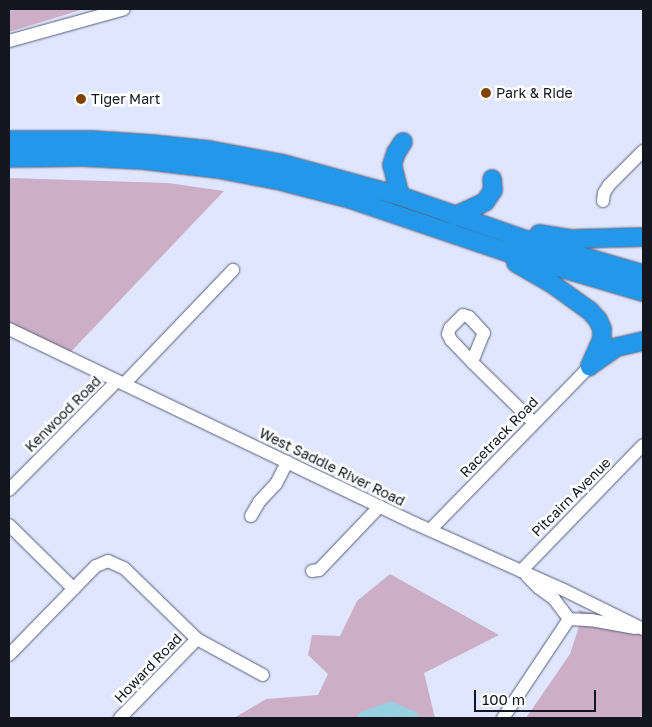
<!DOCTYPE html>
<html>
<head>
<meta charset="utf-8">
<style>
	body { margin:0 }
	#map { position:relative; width:652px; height:727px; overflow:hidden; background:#dfe6fe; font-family:"Golos Text",sans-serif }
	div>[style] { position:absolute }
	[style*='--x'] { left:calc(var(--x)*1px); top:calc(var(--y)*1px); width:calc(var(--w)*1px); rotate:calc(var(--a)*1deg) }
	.green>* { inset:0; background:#ccaec7 }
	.river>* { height:15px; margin:-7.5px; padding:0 7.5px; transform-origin:7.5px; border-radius:7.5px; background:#95d1e1 }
	.roads { filter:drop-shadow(0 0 1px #585e78) drop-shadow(0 0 1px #585e78) }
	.minor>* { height:12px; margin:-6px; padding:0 6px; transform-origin:6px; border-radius:6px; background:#fff }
	.highway>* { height:18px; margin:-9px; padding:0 9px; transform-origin:9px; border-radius:9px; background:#2398eb }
	.dots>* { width:14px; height:14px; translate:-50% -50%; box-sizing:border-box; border:2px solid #fff; border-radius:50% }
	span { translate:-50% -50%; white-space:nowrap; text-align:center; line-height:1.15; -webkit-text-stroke:5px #fff; paint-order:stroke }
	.poi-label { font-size:14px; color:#13151f }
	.left { translate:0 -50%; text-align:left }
	.street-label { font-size:14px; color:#13151f }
	.frame { position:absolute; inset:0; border:10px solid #13151f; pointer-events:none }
	.scale { position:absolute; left:474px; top:690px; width:122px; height:22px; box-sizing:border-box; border:2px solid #13151f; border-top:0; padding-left:6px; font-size:15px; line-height:18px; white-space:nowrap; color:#13151f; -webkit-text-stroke:4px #fff; paint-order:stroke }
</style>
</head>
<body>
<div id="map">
	<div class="green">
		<i style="clip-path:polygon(9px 9px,84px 9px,9px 32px)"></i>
		<i style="clip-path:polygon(9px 178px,168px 183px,224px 191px,65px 358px,9px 329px)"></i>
		<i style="clip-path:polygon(390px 574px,499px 635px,424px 673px,435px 718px,234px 718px,266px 699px,318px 695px,328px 674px,308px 655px,312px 635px,340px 636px,357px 601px)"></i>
		<i style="clip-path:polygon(578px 610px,592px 613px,643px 636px,643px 718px,526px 718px,570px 654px,582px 617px)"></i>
	</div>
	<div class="river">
		<i style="--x:364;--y:718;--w:28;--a:-19"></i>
		<i style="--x:390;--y:709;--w:23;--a:23"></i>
	</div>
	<div class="roads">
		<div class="minor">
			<i style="--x:9;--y:41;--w:119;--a:-15.5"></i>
			<i style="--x:603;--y:201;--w:8;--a:-83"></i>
			<i style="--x:604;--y:193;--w:9;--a:-58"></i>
			<i style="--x:609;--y:185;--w:48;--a:-45"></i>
			<i style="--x:9;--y:329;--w:449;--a:25.6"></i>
			<i style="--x:414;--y:523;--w:164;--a:24.1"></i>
			<i style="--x:564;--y:590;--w:88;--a:26.3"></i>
			<i style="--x:472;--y:362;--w:31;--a:-68"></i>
			<i style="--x:484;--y:333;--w:22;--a:-133"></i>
			<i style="--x:469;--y:317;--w:6;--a:-162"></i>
			<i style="--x:463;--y:315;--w:18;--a:135"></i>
			<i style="--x:450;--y:328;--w:6;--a:108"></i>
			<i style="--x:448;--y:334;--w:7;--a:63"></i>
			<i style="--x:451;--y:340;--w:30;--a:46"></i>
			<i style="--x:472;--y:362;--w:86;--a:44.5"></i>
			<i style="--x:124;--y:384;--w:158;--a:-46.3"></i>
			<i style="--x:9;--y:490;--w:153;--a:-45.3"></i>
			<i style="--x:251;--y:516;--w:16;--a:-60"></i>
			<i style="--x:259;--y:502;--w:25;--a:-47"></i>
			<i style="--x:276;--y:484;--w:25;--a:-63"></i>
			<i style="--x:9;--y:525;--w:91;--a:44.6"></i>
			<i style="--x:431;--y:529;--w:228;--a:-45.7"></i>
			<i style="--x:312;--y:571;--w:7;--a:-8"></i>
			<i style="--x:319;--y:570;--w:88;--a:-46.4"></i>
			<i style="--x:521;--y:571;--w:175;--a:-45.9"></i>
			<i style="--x:527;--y:576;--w:17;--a:45"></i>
			<i style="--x:539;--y:588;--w:19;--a:36"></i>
			<i style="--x:554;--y:599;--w:25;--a:53"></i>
			<i style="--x:569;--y:619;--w:22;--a:3"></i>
			<i style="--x:591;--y:620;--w:45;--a:10.3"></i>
			<i style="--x:9;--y:655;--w:124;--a:-45.7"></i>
			<i style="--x:96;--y:566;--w:13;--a:-23"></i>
			<i style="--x:108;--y:561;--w:17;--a:24"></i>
			<i style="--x:124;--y:568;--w:102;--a:44.2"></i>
			<i style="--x:197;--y:639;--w:75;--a:28.6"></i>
			<i style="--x:120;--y:718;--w:110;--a:-45.7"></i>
			<i style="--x:503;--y:718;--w:119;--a:-56.3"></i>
		</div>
		<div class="highway">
			<i style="--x:9;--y:140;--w:82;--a:0"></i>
			<i style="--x:91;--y:140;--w:60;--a:3.8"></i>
			<i style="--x:151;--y:144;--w:58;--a:5.9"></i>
			<i style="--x:209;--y:150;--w:75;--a:10.7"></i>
			<i style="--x:283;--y:164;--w:121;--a:15.3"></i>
			<i style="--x:400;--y:196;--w:133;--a:19.2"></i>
			<i style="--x:526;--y:240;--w:122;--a:16.2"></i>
			<i style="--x:9;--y:158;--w:74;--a:-0.8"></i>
			<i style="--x:83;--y:157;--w:60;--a:2.9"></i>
			<i style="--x:143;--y:160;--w:76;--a:6.8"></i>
			<i style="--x:218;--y:169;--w:60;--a:10.6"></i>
			<i style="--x:277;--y:180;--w:75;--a:14.6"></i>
			<i style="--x:350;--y:199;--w:166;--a:18.7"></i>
			<i style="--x:507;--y:252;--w:142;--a:16.4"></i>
			<i style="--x:400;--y:196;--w:32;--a:-104"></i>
			<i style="--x:392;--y:165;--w:13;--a:-72"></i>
			<i style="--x:396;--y:153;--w:13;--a:-58"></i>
			<i style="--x:455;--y:216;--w:33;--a:-25"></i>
			<i style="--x:485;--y:202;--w:14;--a:-56"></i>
			<i style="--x:493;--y:190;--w:11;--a:-95"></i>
			<i style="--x:539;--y:234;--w:33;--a:9"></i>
			<i style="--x:572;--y:239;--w:71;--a:-1.6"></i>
			<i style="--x:516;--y:263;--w:40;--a:29.7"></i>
			<i style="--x:551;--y:283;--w:48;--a:35.7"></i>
			<i style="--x:590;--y:311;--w:12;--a:48"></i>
			<i style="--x:598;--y:320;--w:10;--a:66"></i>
			<i style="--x:602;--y:329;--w:10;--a:90"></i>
			<i style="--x:602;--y:339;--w:30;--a:114"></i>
			<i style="--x:594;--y:363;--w:28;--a:-35"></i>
			<i style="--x:617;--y:347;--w:27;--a:-13"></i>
		</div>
	</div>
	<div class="dots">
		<i style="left:486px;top:93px;background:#814400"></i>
		<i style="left:81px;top:99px;background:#814400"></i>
	</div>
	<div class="poi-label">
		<span class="left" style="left:496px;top:93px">Park &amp; Ride</span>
		<span class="left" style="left:91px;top:99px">Tiger Mart</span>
	</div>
	<div class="street-label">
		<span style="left:63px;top:414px;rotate:-45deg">Kenwood Road</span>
		<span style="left:499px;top:437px;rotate:-46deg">Racetrack Road</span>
		<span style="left:332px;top:467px;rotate:26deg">West Saddle River Road</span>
		<span style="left:571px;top:497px;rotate:-45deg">Pitcairn Avenue</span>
		<span style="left:148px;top:668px;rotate:-46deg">Howard Road</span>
	</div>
	<div class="frame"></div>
	<div class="scale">100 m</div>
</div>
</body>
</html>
